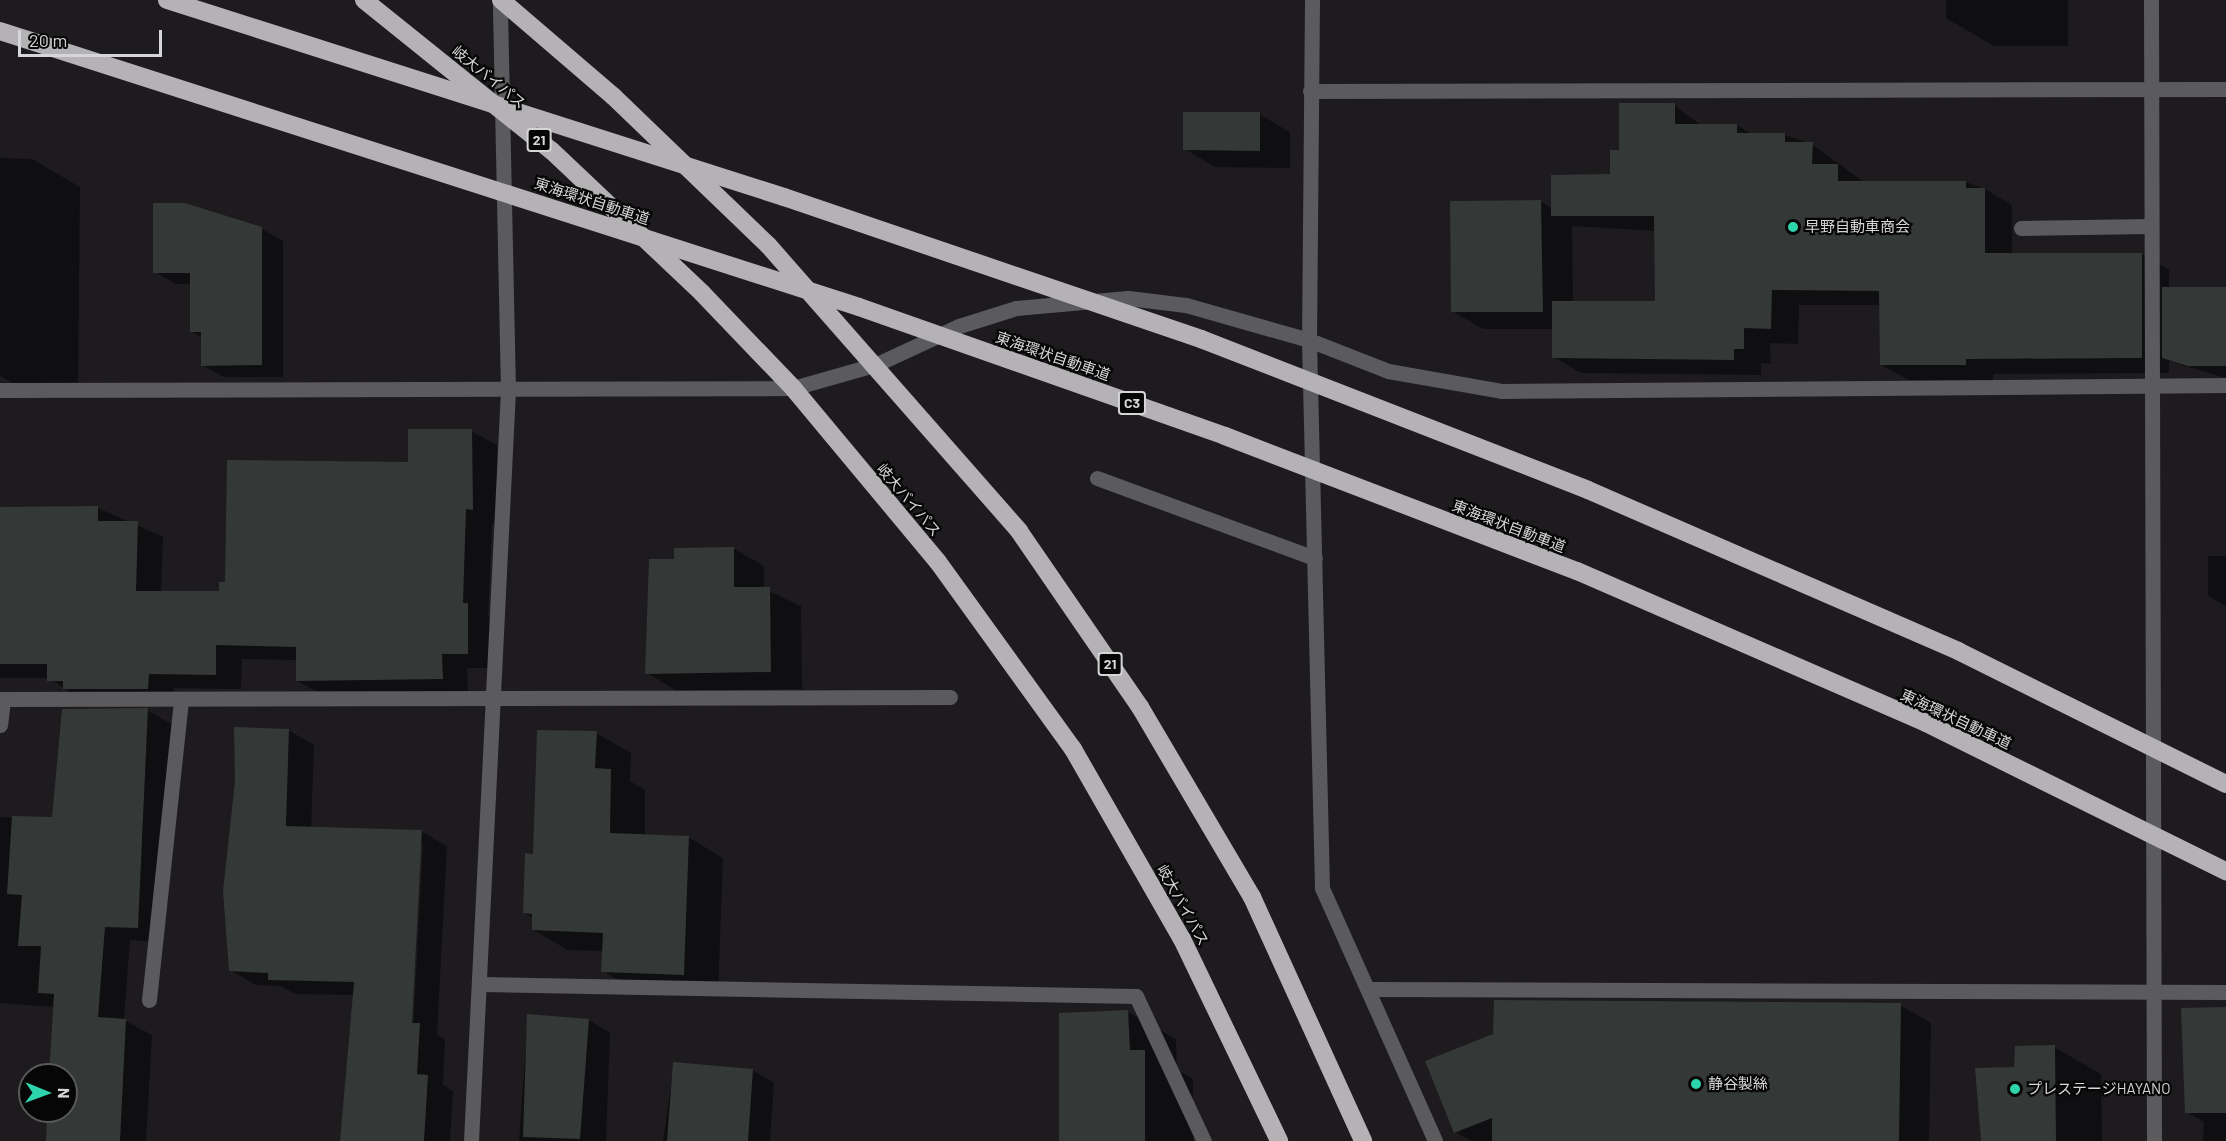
<!DOCTYPE html>
<html>
<head>
<meta charset="utf-8">
<style>
	body { margin:0 }
	#map { position:relative; width:2226px; height:1141px; overflow:hidden; background:#1d1b1e; font-family:Barlow,"Noto Sans JP",sans-serif }
	div>[style] { position:absolute }
	[style*='--x'] { left:calc(var(--x)*1px); top:calc(var(--y)*1px); width:calc(var(--w)*1px); rotate:calc(var(--a)*1deg) }
	.shadow>* { inset:0; background:#0007 }
	.building>* { inset:0; background:#343836 }
	.minor>* { height:15px; margin:-7.5px; padding:0 7.5px; transform-origin:7.5px; border-radius:7.5px; background:#5b5a5c }
	.highway>* { height:18px; margin:-9px; padding:0 9px; transform-origin:9px; border-radius:9px; background:#b4b2b5 }
	.highway-bridge>* { height:18px; margin:-9px; padding:0 9px; transform-origin:9px; border-radius:9px; background:#b4b2b5 }
	.dots>* { width:16px; height:16px; translate:-50% -50%; box-sizing:border-box; border:3px solid #070607; border-radius:50% }
	span { translate:-50% -50%; white-space:nowrap; text-align:center; line-height:1.15; -webkit-text-stroke:4.5px #070607; paint-order:stroke }
	.shield-label span { padding:2px 4px; background:#070607; border:2px solid; border-radius:4px; -webkit-text-stroke-width:0 }
	.shield-label { font-size:14px; color:#d6d5d7; font-weight:700 }
	.street-label { font-size:15px; color:#d6d5d7 }
	.poi-label { font-size:15px; color:#d6d5d7 }
	.left { translate:0 -50%; text-align:left }
	.north { position:absolute; left:18px; top:1063px; width:60px; height:60px; box-sizing:border-box; background:#070607; border:2px solid #5a595a; border-radius:50%; rotate:91deg; font-size:16px; font-weight:700; line-height:24px; text-align:center; color:#d6d5d7 }
	.north::after { content:''; display:block; margin:auto; width:21px; height:27px; background:#2ed4ab; clip-path:polygon(50% 0,100% 100%,50% 72%,0 100%) }
	.scale { position:absolute; left:18px; top:30px; width:144px; height:27px; box-sizing:border-box; border:3px solid #d6d5d7; border-top:0; padding-left:8px; font-size:18px; line-height:21px; white-space:nowrap; color:#d6d5d7; -webkit-text-stroke:4px #070607; paint-order:stroke }
</style>
</head>
<body>
<div id="map">
	<div class="shadow">
		<i style="clip-path:polygon(1946px 0,2068px 0,2068px 46px,1994px 46px,1946px 18px)"></i>
		<i style="clip-path:polygon(evenodd,1674px 105px,1702px 126px,1737px 125px,1753px 135px,1785px 135px,1812px 144px,1865px 183px,1966px 182px,1985px 189px,2012px 205px,2012px 254px,2142px 254px,2169px 270px,2169px 288px,2226px 289px,2226px 378px,2169px 361px,2169px 373px,1993px 374px,1993px 380px,1909px 380px,1881px 365px,1881px 305px,1799px 305px,1798px 344px,1770px 343px,1771px 364px,1761px 363px,1761px 375px,1581px 373px,1554px 357px,1554px 329px,1483px 329px,1452px 311px,1541px 202px,1552px 208px,1611px 176px,1620px 151px,1674px 105px,1572px 226px,1656px 231px,1656px 303px,1573px 303px,1572px 226px)"></i>
		<i style="clip-path:polygon(1259px 114px,1290px 132px,1290px 168px,1215px 167px,1185px 149px)"></i>
		<i style="clip-path:polygon(0 158px,32px 159px,80px 187px,78px 395px,33px 394px,0 376px)"></i>
		<i style="clip-path:polygon(262px 229px,283px 241px,283px 377px,224px 377px,202px 365px,202px 338px,191px 331px,191px 284px,176px 284px,155px 272px)"></i>
		<i style="clip-path:polygon(471px 431px,497px 445px,498px 523px,492px 523px,488px 616px,493px 619px,493px 668px,467px 668px,468px 693px,323px 695px,297px 681px,298px 660px,242px 659px,241px 689px,174px 688px,174px 703px,74px 695px,49px 678px,0 678px,0 509px,98px 508px,163px 537px,161px 592px,221px 593px,410px 464px)"></i>
		<i style="clip-path:polygon(733px 548px,764px 566px,764px 589px,801px 606px,802px 689px,677px 691px,647px 673px,676px 560px)"></i>
		<i style="clip-path:polygon(2208px 556px,2226px 556px,2226px 606px,2208px 596px)"></i>
		<i style="clip-path:polygon(147px 710px,173px 725px,163px 942px,130px 940px,124px 1020px,152px 1035px,146px 1141px,47px 1141px,49px 1111px,66px 1111px,66px 1075px,51px 1075px,54px 1007px,0 1003px,0 817px,54px 819px)"></i>
		<i style="clip-path:polygon(evenodd,288px 730px,314px 745px,311px 829px,421px 831px,447px 846px,437px 1035px,445px 1039px,443px 1085px,453px 1091px,450px 1141px,343px 1141px,355px 995px,295px 994px,281px 986px,256px 985px,230px 970px,288px 730px,420px 843px,423px 843px,413px 1030px,410px 1030px,420px 843px)"></i>
		<i style="clip-path:polygon(596px 733px,631px 753px,630px 781px,645px 790px,645px 836px,688px 837px,723px 858px,718px 994px,637px 991px,603px 971px,603px 951px,568px 950px,533px 930px,533px 918px,525px 913px,534px 855px)"></i>
		<i style="clip-path:polygon(1900px 1005px,1931px 1023px,1929px 1141px,1471px 1141px,1455px 1132px,1427px 1062px)"></i>
		<i style="clip-path:polygon(2226px 1008px,2226px 1141px,2203px 1141px,2204px 1122px,2186px 1112px)"></i>
		<i style="clip-path:polygon(1128px 1012px,1176px 1039px,1177px 1070px,1193px 1079px,1193px 1141px,1061px 1141px)"></i>
		<i style="clip-path:polygon(528px 1016px,589px 1020px,610px 1033px,606px 1141px,519px 1141px)"></i>
		<i style="clip-path:polygon(2054px 1047px,2101px 1074px,2102px 1141px,1981px 1141px,1977px 1070px,2016px 1069px)"></i>
		<i style="clip-path:polygon(674px 1064px,753px 1070px,774px 1083px,770px 1141px,663px 1141px)"></i>
	</div>
	<div class="building">
		<i style="clip-path:polygon(1619px 103px,1675px 103px,1675px 124px,1737px 124px,1737px 133px,1785px 133px,1785px 142px,1813px 142px,1812px 164px,1838px 164px,1838px 181px,1966px 181px,1966px 188px,1985px 188px,1985px 253px,2142px 253px,2142px 358px,1966px 359px,1966px 365px,1880px 365px,1879px 291px,1772px 290px,1771px 329px,1744px 328px,1744px 349px,1734px 349px,1734px 360px,1552px 358px,1552px 301px,1655px 301px,1654px 216px,1551px 216px,1551px 175px,1610px 174px,1610px 150px,1619px 150px)"></i>
		<i style="clip-path:polygon(1183px 112px,1260px 112px,1260px 151px,1183px 150px)"></i>
		<i style="clip-path:polygon(1541px 200px,1543px 312px,1451px 312px,1450px 201px)"></i>
		<i style="clip-path:polygon(153px 203px,185px 203px,262px 227px,262px 365px,201px 366px,201px 332px,190px 332px,190px 273px,153px 273px)"></i>
		<i style="clip-path:polygon(2162px 287px,2226px 287px,2226px 366px,2188px 366px,2162px 358px)"></i>
		<i style="clip-path:polygon(408px 429px,472px 429px,473px 510px,466px 509px,463px 603px,468px 603px,468px 654px,442px 654px,443px 679px,296px 681px,296px 647px,216px 645px,216px 675px,149px 674px,148px 689px,63px 689px,63px 681px,47px 681px,47px 664px,0 664px,0 507px,98px 506px,98px 521px,138px 521px,136px 591px,219px 591px,219px 582px,225px 582px,227px 460px,408px 462px)"></i>
		<i style="clip-path:polygon(734px 547px,734px 587px,770px 587px,771px 672px,645px 674px,649px 559px,674px 559px,674px 548px)"></i>
		<i style="clip-path:polygon(148px 708px,138px 928px,105px 927px,98px 1017px,126px 1019px,120px 1141px,46px 1141px,47px 1111px,66px 1111px,66px 1075px,49px 1075px,54px 994px,38px 993px,41px 946px,18px 946px,22px 895px,7px 894px,12px 816px,52px 817px,62px 709px)"></i>
		<i style="clip-path:polygon(234px 727px,289px 729px,286px 826px,422px 830px,412px 1023px,420px 1023px,417px 1074px,428px 1075px,424px 1141px,340px 1141px,354px 982px,268px 980px,268px 973px,229px 971px,223px 891px,235px 781px)"></i>
		<i style="clip-path:polygon(537px 730px,597px 731px,595px 768px,611px 769px,610px 833px,689px 836px,684px 975px,601px 972px,603px 933px,532px 930px,532px 914px,523px 913px,525px 853px,533px 854px)"></i>
		<i style="clip-path:polygon(1494px 1000px,1901px 1003px,1899px 1141px,1492px 1141px,1492px 1118px,1454px 1133px,1425px 1061px,1493px 1034px)"></i>
		<i style="clip-path:polygon(2226px 1007px,2226px 1113px,2185px 1113px,2181px 1008px)"></i>
		<i style="clip-path:polygon(1128px 1010px,1130px 1050px,1145px 1050px,1145px 1141px,1059px 1141px,1059px 1013px)"></i>
		<i style="clip-path:polygon(527px 1014px,589px 1019px,580px 1139px,523px 1137px)"></i>
		<i style="clip-path:polygon(2055px 1045px,2056px 1141px,1981px 1141px,1975px 1068px,2014px 1067px,2015px 1046px)"></i>
		<i style="clip-path:polygon(673px 1062px,753px 1069px,748px 1141px,667px 1141px)"></i>
	</div>
	<div class="minor">
		<i style="--x:1312;--y:0;--w:340;--a:90.5"></i>
		<i style="--x:1309;--y:340;--w:548;--a:88.64"></i>
		<i style="--x:1322;--y:888;--w:277;--a:65.9"></i>
		<i style="--x:2151;--y:0;--w:1141;--a:89.85"></i>
		<i style="--x:1310;--y:91;--w:916;--a:-0.13"></i>
		<i style="--x:2021;--y:228;--w:130;--a:-0.9"></i>
		<i style="--x:0;--y:390;--w:793;--a:-0.14"></i>
		<i style="--x:793;--y:388;--w:87;--a:-15.9"></i>
		<i style="--x:877;--y:364;--w:90;--a:-24.9"></i>
		<i style="--x:959;--y:326;--w:60;--a:-17.5"></i>
		<i style="--x:1016;--y:308;--w:112;--a:-5.1"></i>
		<i style="--x:1128;--y:298;--w:58;--a:6.9"></i>
		<i style="--x:1186;--y:305;--w:128;--a:15.9"></i>
		<i style="--x:1309;--y:340;--w:85;--a:21.4"></i>
		<i style="--x:1388;--y:371;--w:115;--a:10"></i>
		<i style="--x:1501;--y:391;--w:725;--a:-0.47"></i>
		<i style="--x:1097;--y:478;--w:232;--a:20.2"></i>
		<i style="--x:0;--y:699;--w:950;--a:-0.12"></i>
		<i style="--x:0;--y:725;--w:26;--a:-83"></i>
		<i style="--x:479;--y:984;--w:657;--a:1.05"></i>
		<i style="--x:1136;--y:996;--w:160;--a:64.9"></i>
		<i style="--x:1370;--y:989;--w:856;--a:0.2"></i>
		<i style="--x:149;--y:1000;--w:302;--a:-83.9"></i>
		<i style="--x:471;--y:1141;--w:751;--a:-87.18"></i>
		<i style="--x:508;--y:391;--w:391;--a:-91.2"></i>
	</div>
	<div class="highway">
		<i style="--x:501;--y:0;--w:148;--a:40.6"></i>
		<i style="--x:613;--y:96;--w:215;--a:43.9"></i>
		<i style="--x:768;--y:245;--w:381;--a:48.7"></i>
		<i style="--x:1019;--y:531;--w:214;--a:55.5"></i>
		<i style="--x:1140;--y:707;--w:221;--a:59.5"></i>
		<i style="--x:1252;--y:897;--w:268;--a:65.5"></i>
		<i style="--x:702;--y:293;--w:132;--a:46.2"></i>
		<i style="--x:793;--y:388;--w:226;--a:50.2"></i>
		<i style="--x:938;--y:562;--w:231;--a:54.2"></i>
		<i style="--x:1073;--y:749;--w:219;--a:60.2"></i>
		<i style="--x:1182;--y:939;--w:224;--a:64.3"></i>
	</div>
	<div class="highway-bridge">
		<i style="--x:167;--y:0;--w:648;--a:17.71"></i>
		<i style="--x:784;--y:197;--w:441;--a:18.8"></i>
		<i style="--x:1201;--y:339;--w:415;--a:21.3"></i>
		<i style="--x:1588;--y:490;--w:404;--a:23.5"></i>
		<i style="--x:1958;--y:651;--w:299;--a:26.4"></i>
		<i style="--x:364;--y:0;--w:241;--a:38.8"></i>
		<i style="--x:552;--y:151;--w:207;--a:43.4"></i>
		<i style="--x:0;--y:31;--w:902;--a:17.81"></i>
		<i style="--x:859;--y:307;--w:388;--a:19.4"></i>
		<i style="--x:1225;--y:436;--w:377;--a:21"></i>
		<i style="--x:1577;--y:571;--w:381;--a:23.5"></i>
		<i style="--x:1926;--y:723;--w:335;--a:26.3"></i>
	</div>
	<div class="dots">
		<i style="left:1793px;top:227px;background:#2ed4ab"></i>
		<i style="left:1696px;top:1084px;background:#2ed4ab"></i>
		<i style="left:2015px;top:1089px;background:#2ed4ab"></i>
	</div>
	<div class="shield-label">
		<span style="left:539px;top:140px">21</span>
		<span style="left:1132px;top:403px">C3</span>
		<span style="left:1110px;top:664px">21</span>
	</div>
	<div class="street-label">
		<span style="left:489px;top:77px;rotate:39deg">岐大バイパス</span>
		<span style="left:592px;top:201px;rotate:18deg">東海環状自動車道</span>
		<span style="left:1053px;top:356px;rotate:19deg">東海環状自動車道</span>
		<span style="left:909px;top:500px;rotate:50deg">岐大バイパス</span>
		<span style="left:1509px;top:526px;rotate:21deg">東海環状自動車道</span>
		<span style="left:1956px;top:719px;rotate:25deg">東海環状自動車道</span>
		<span style="left:1183px;top:905px;rotate:61deg">岐大バイパス</span>
	</div>
	<div class="poi-label">
		<span class="left" style="left:1805px;top:227px">早野自動車商会</span>
		<span class="left" style="left:1708px;top:1084px">静谷製絲</span>
		<span class="left" style="left:2027px;top:1089px">プレステージHAYANO</span>
	</div>
	<div class="north">N</div>
	<div class="scale">20 m</div>
</div>
</body>
</html>
